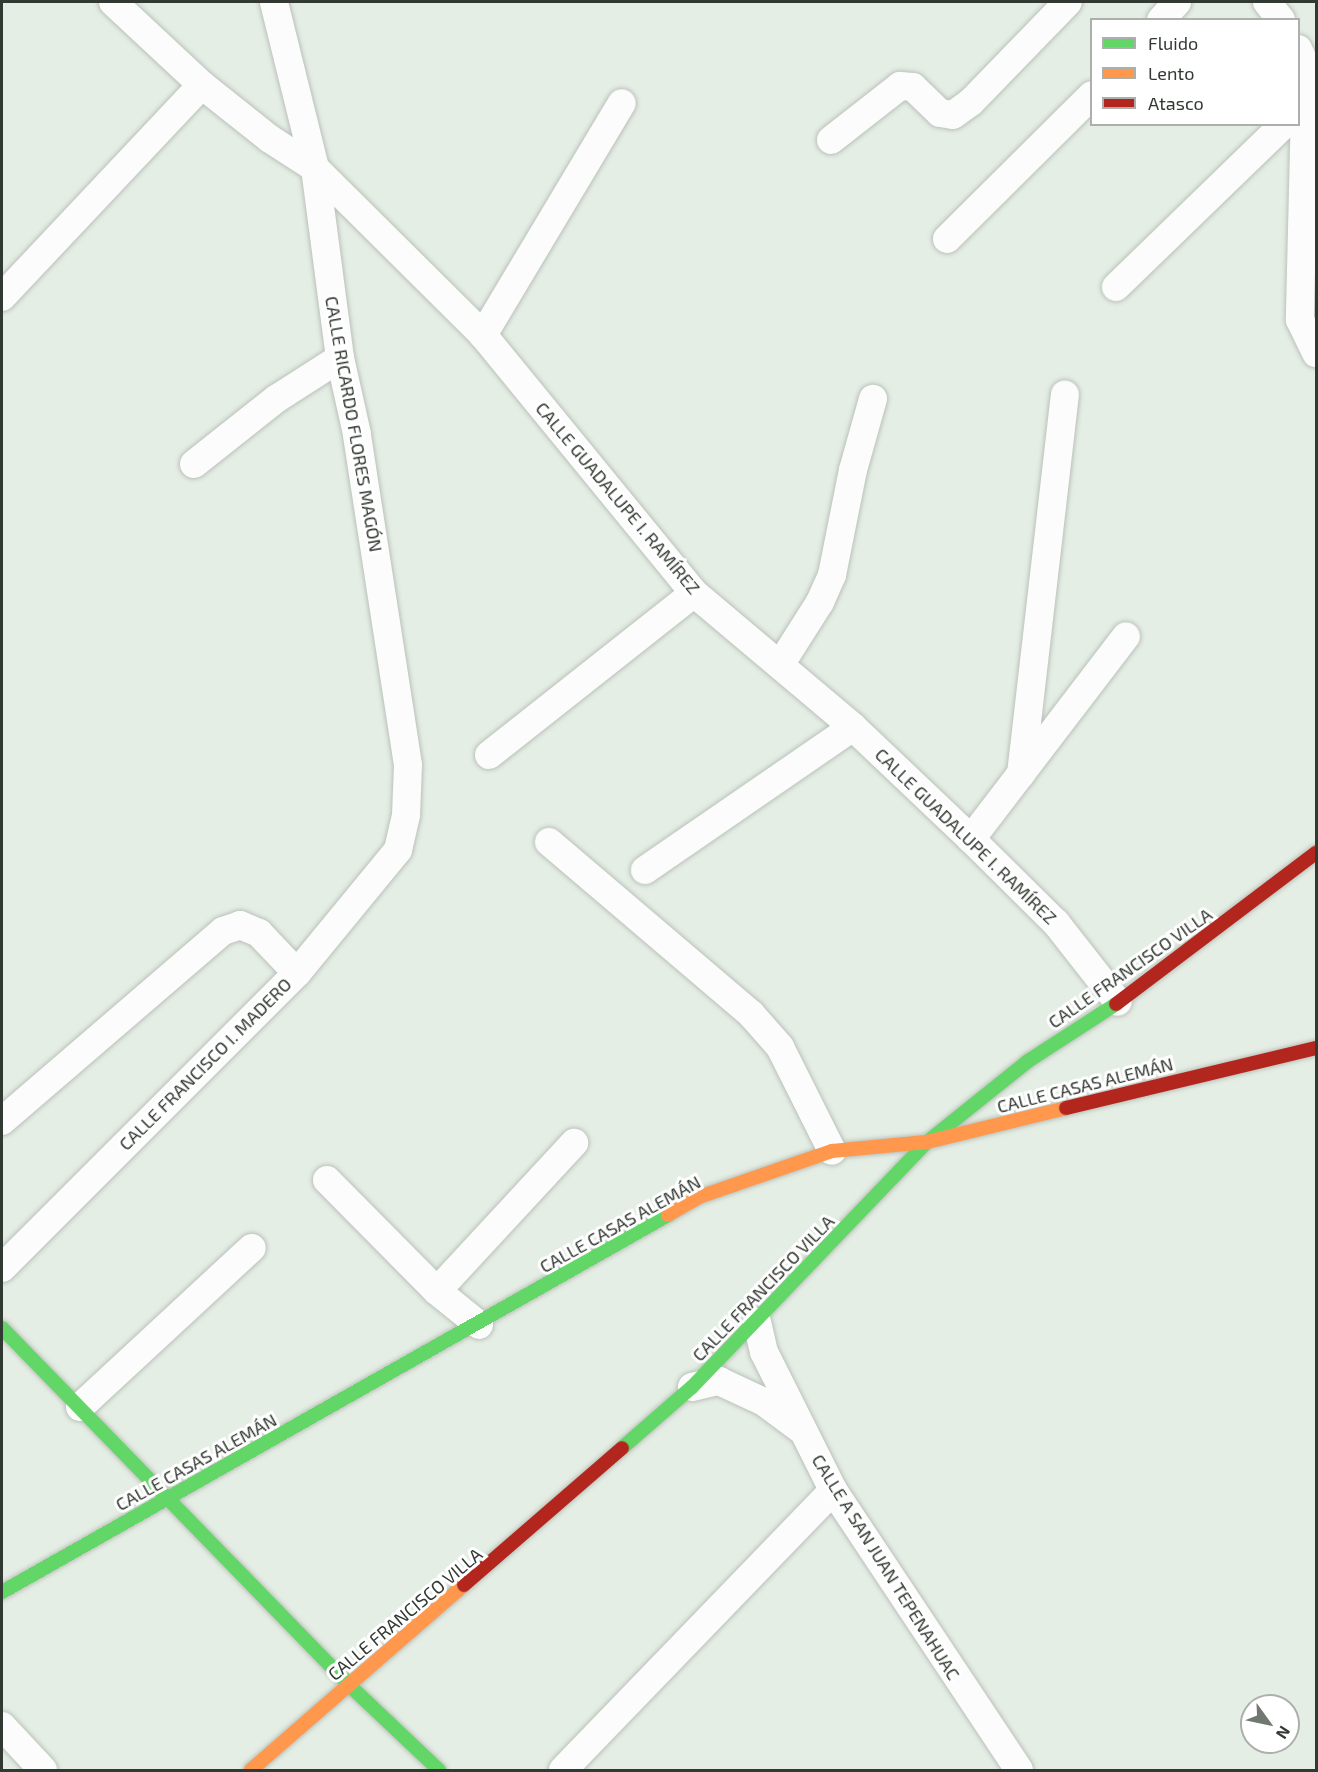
<!DOCTYPE html>
<html>
<head>
<meta charset="utf-8">
<style>
	body { margin:0 }
	#map { position:relative; width:1318px; height:1772px; overflow:hidden; background:#e5eee5; font-family:"Exo 2",sans-serif }
	div>[style] { position:absolute }
	[style*='--x'] { left:calc(var(--x)*1px); top:calc(var(--y)*1px); width:calc(var(--w)*1px); rotate:calc(var(--a)*1deg) }
	.roads { filter:drop-shadow(0 0 2px #bac1ba) drop-shadow(0 0 2px #bac1ba) }
	.street>* { height:28px; margin:-14px; padding:0 14px; transform-origin:14px; border-radius:14px; background:#fbfcfb }
	.fast>* { height:14px; margin:-7px; padding:0 7px; transform-origin:7px; border-radius:7px; background:#63d668 }
	.slow>* { height:14px; margin:-7px; padding:0 7px; transform-origin:7px; border-radius:7px; background:#ff974d }
	.jam>* { height:14px; margin:-7px; padding:0 7px; transform-origin:7px; border-radius:7px; background:#b3261e }
	span { translate:-50% -50%; white-space:nowrap; text-align:center; line-height:1.15; -webkit-text-stroke:6px #fff; paint-order:stroke }
	.street-label { font-size:18px; color:#323832 }
	.frame { position:absolute; inset:0; border:3px solid #323832; pointer-events:none }
	.legend { position:absolute; left:1090px; top:18px; width:210px; height:108px; box-sizing:border-box; background:#fff; border:2px solid #adafad; margin:0; padding:8px 10px; list-style:none; font-size:18px; color:#323832 }
	.legend li { display:flex; align-items:center; gap:12px; height:30px }
	.legend b { width:30px; border:2px solid #adafad }
	.north { position:absolute; left:1240px; top:1694px; width:60px; height:60px; box-sizing:border-box; background:#fff; border:2px solid #adafad; border-radius:50%; rotate:123deg; font-size:16px; font-weight:700; line-height:24px; text-align:center; color:#323832 }
	.north::after { content:''; display:block; margin:auto; width:21px; height:27px; background:#717871; clip-path:polygon(50% 0,100% 100%,50% 72%,0 100%) }
</style>
</head>
<body>
<div id="map">
	<div class="roads">
		<div class="street">
			<i style="--x:113;--y:2;--w:122;--a:43"></i>
			<i style="--x:202;--y:85;--w:87;--a:38.5"></i>
			<i style="--x:270;--y:139;--w:54;--a:32.8"></i>
			<i style="--x:315;--y:168;--w:237;--a:44.8"></i>
			<i style="--x:483;--y:335;--w:333;--a:50.7"></i>
			<i style="--x:694;--y:593;--w:208;--a:40.1"></i>
			<i style="--x:853;--y:727;--w:163;--a:43.5"></i>
			<i style="--x:971;--y:839;--w:120;--a:44.7"></i>
			<i style="--x:1056;--y:923;--w:100;--a:51.9"></i>
			<i style="--x:1267;--y:2;--w:23;--a:52"></i>
			<i style="--x:1161;--y:20;--w:24;--a:-48"></i>
			<i style="--x:1298;--y:49;--w:19;--a:65"></i>
			<i style="--x:1306;--y:66;--w:254;--a:91.4"></i>
			<i style="--x:1300;--y:320;--w:37;--a:64"></i>
			<i style="--x:831;--y:140;--w:88;--a:-38"></i>
			<i style="--x:900;--y:86;--w:13;--a:4"></i>
			<i style="--x:913;--y:87;--w:37;--a:44"></i>
			<i style="--x:940;--y:113;--w:13;--a:9"></i>
			<i style="--x:953;--y:115;--w:22;--a:-36"></i>
			<i style="--x:971;--y:102;--w:139;--a:-45.9"></i>
			<i style="--x:947;--y:239;--w:204;--a:-44.8"></i>
			<i style="--x:1116;--y:287;--w:234;--a:-44.1"></i>
			<i style="--x:2;--y:297;--w:291;--a:-46.7"></i>
			<i style="--x:483;--y:335;--w:270;--a:-59.1"></i>
			<i style="--x:194;--y:464;--w:105;--a:-38.4"></i>
			<i style="--x:276;--y:399;--w:76;--a:-32.6"></i>
			<i style="--x:780;--y:665;--w:75;--a:-57.6"></i>
			<i style="--x:820;--y:602;--w:30;--a:-66"></i>
			<i style="--x:832;--y:575;--w:107;--a:-78.7"></i>
			<i style="--x:853;--y:470;--w:74;--a:-74.3"></i>
			<i style="--x:489;--y:755;--w:261;--a:-38.3"></i>
			<i style="--x:1021;--y:774;--w:382;--a:-83.4"></i>
			<i style="--x:971;--y:839;--w:255;--a:-52.6"></i>
			<i style="--x:549;--y:842;--w:265;--a:40.4"></i>
			<i style="--x:751;--y:1014;--w:44;--a:48.7"></i>
			<i style="--x:780;--y:1047;--w:116;--a:63.4"></i>
			<i style="--x:645;--y:870;--w:252;--a:-34.5"></i>
			<i style="--x:2;--y:1121;--w:291;--a:-40.7"></i>
			<i style="--x:223;--y:931;--w:18;--a:-19"></i>
			<i style="--x:240;--y:925;--w:21;--a:23"></i>
			<i style="--x:259;--y:933;--w:55;--a:46.5"></i>
			<i style="--x:327;--y:1180;--w:156;--a:45.3"></i>
			<i style="--x:437;--y:1291;--w:54;--a:39"></i>
			<i style="--x:2;--y:1268;--w:417;--a:-45"></i>
			<i style="--x:297;--y:973;--w:159;--a:-50.6"></i>
			<i style="--x:398;--y:850;--w:36;--a:-77"></i>
			<i style="--x:406;--y:815;--w:50;--a:-87.7"></i>
			<i style="--x:408;--y:765;--w:335;--a:-98.8"></i>
			<i style="--x:357;--y:434;--w:78;--a:-102.6"></i>
			<i style="--x:340;--y:358;--w:192;--a:-97.5"></i>
			<i style="--x:315;--y:168;--w:171;--a:-103.9"></i>
			<i style="--x:437;--y:1291;--w:202;--a:-47.2"></i>
			<i style="--x:757;--y:1322;--w:31;--a:77"></i>
			<i style="--x:764;--y:1352;--w:154;--a:63.4"></i>
			<i style="--x:833;--y:1490;--w:336;--a:56.4"></i>
			<i style="--x:692;--y:1387;--w:28;--a:-13"></i>
			<i style="--x:719;--y:1381;--w:50;--a:25"></i>
			<i style="--x:764;--y:1402;--w:44;--a:36.6"></i>
			<i style="--x:80;--y:1407;--w:234;--a:-42.8"></i>
			<i style="--x:2;--y:1726;--w:60;--a:47"></i>
			<i style="--x:563;--y:1770;--w:389;--a:-46"></i>
		</div>
		<div class="fast">
			<i style="--x:2;--y:1328;--w:498;--a:45.8"></i>
			<i style="--x:349;--y:1685;--w:124;--a:43.4"></i>
			<i style="--x:622;--y:1448;--w:93;--a:-41.1"></i>
			<i style="--x:692;--y:1387;--w:339;--a:-46.2"></i>
			<i style="--x:927;--y:1142;--w:129;--a:-38.7"></i>
			<i style="--x:1028;--y:1061;--w:105;--a:-32.9"></i>
			<i style="--x:2;--y:1592;--w:765;--a:-29.51"></i>
		</div>
		<div class="slow">
			<i style="--x:668;--y:1215;--w:36;--a:-30"></i>
			<i style="--x:699;--y:1197;--w:141;--a:-19.1"></i>
			<i style="--x:832;--y:1151;--w:95;--a:-5.4"></i>
			<i style="--x:927;--y:1142;--w:143;--a:-13.7"></i>
			<i style="--x:251;--y:1770;--w:282;--a:-41"></i>
		</div>
		<div class="jam">
			<i style="--x:1116;--y:1004;--w:251;--a:-37.1"></i>
			<i style="--x:1066;--y:1108;--w:257;--a:-13.5"></i>
			<i style="--x:464;--y:1585;--w:209;--a:-40.9"></i>
		</div>
	</div>
	<div class="street-label">
		<span style="left:354px;top:424px;rotate:80deg">CALLE RICARDO FLORES MAGÓN</span>
		<span style="left:618px;top:498px;rotate:50deg">CALLE GUADALUPE I. RAMÍREZ</span>
		<span style="left:966px;top:836px;rotate:44deg">CALLE GUADALUPE I. RAMÍREZ</span>
		<span style="left:1130px;top:968px;rotate:-35deg">CALLE FRANCISCO VILLA</span>
		<span style="left:205px;top:1064px;rotate:-45deg">CALLE FRANCISCO I. MADERO</span>
		<span style="left:1085px;top:1085px;rotate:-14deg">CALLE CASAS ALEMÁN</span>
		<span style="left:620px;top:1224px;rotate:-29deg">CALLE CASAS ALEMÁN</span>
		<span style="left:763px;top:1288px;rotate:-46deg">CALLE FRANCISCO VILLA</span>
		<span style="left:196px;top:1462px;rotate:-29deg">CALLE CASAS ALEMÁN</span>
		<span style="left:886px;top:1567px;rotate:58deg">CALLE A SAN JUAN TEPENAHUAC</span>
		<span style="left:405px;top:1614px;rotate:-40deg">CALLE FRANCISCO VILLA</span>
	</div>
	<div class="frame"></div>
	<ul class="legend">
	<li><b style="height:8px;background:#63d668"></b>Fluido</li>
	<li><b style="height:8px;background:#ff974d"></b>Lento</li>
	<li><b style="height:8px;background:#b3261e"></b>Atasco</li>
	</ul>
	<div class="north">N</div>
</div>
</body>
</html>
